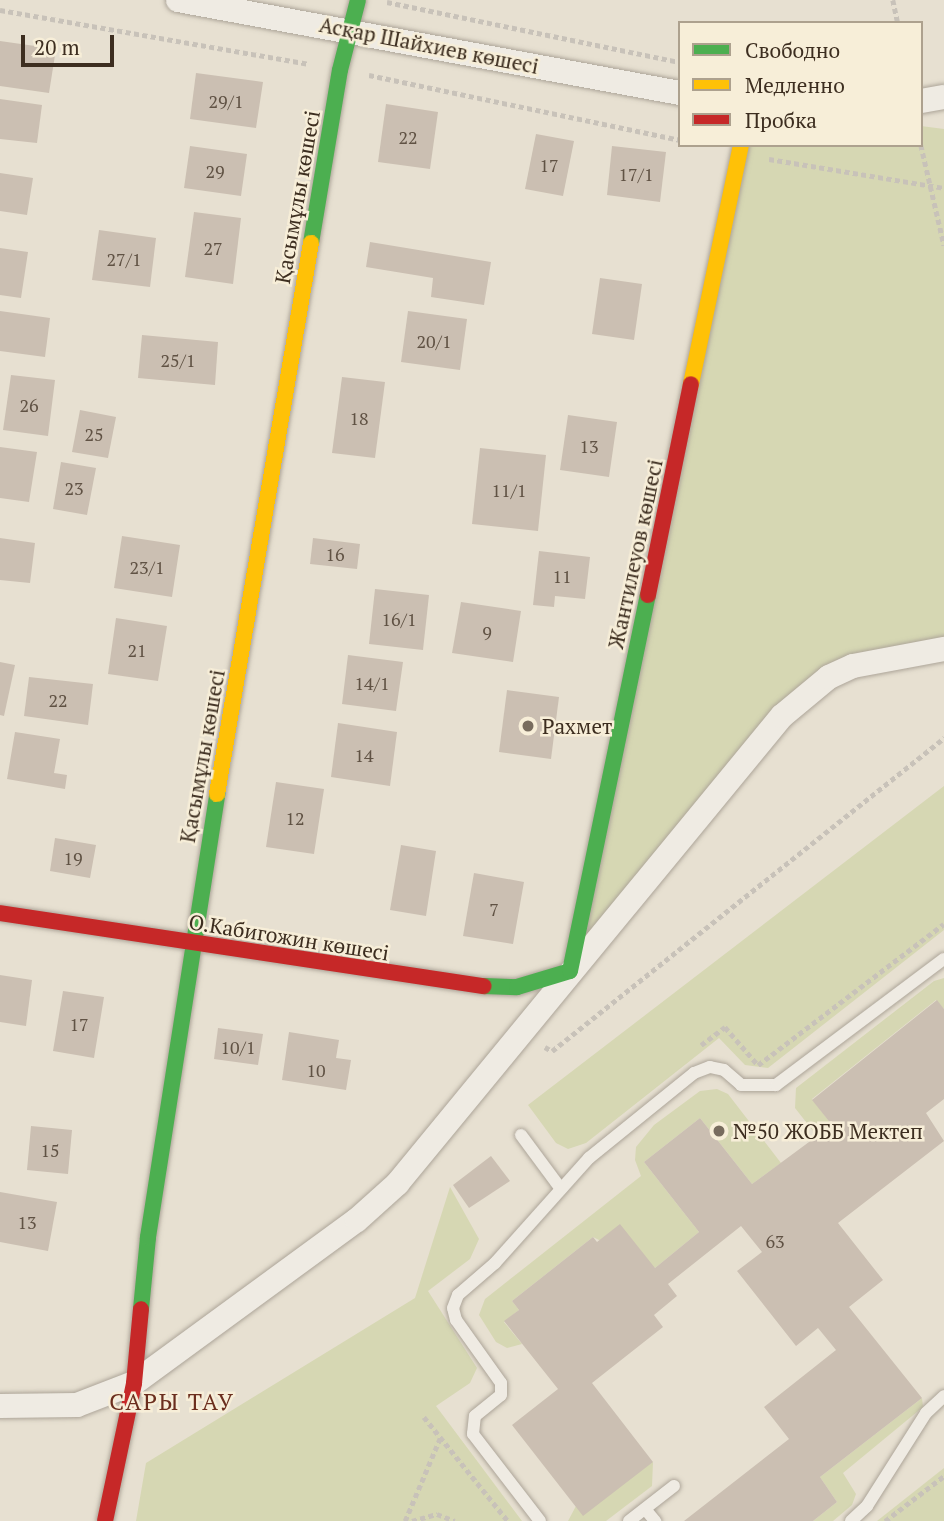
<!DOCTYPE html>
<html>
<head>
<meta charset="utf-8">
<style>
	body { margin:0 }
	#map { position:relative; width:944px; height:1521px; overflow:hidden; background:#e7e0d1; font-family:"PT Serif",serif }
	div>[style] { position:absolute }
	[style*='--x'] { left:calc(var(--x)*1px); top:calc(var(--y)*1px); width:calc(var(--w)*1px); rotate:calc(var(--a)*1deg) }
	.green>* { inset:0; background:#d6d7b3 }
	.building>* { inset:0; background:#cbbfb2 }
	.path>* { height:4.5px; margin-top:-2.25px; transform-origin:0; background:repeating-linear-gradient(90deg,#c8c2b9 0 5px,transparent 0 8.5px) }
	.roads { filter:drop-shadow(0 0 2px #ada599) drop-shadow(0 0 2px #ada599) }
	.lane>* { height:12px; margin:-6px; padding:0 6px; transform-origin:6px; border-radius:6px; background:#efebe3 }
	.street>* { height:24px; margin:-12px; padding:0 12px; transform-origin:12px; border-radius:12px; background:#efebe3 }
	.fast>* { height:16px; margin:-8px; padding:0 8px; transform-origin:8px; border-radius:8px; background:#4caf50 }
	.slow>* { height:16px; margin:-8px; padding:0 8px; transform-origin:8px; border-radius:8px; background:#ffc107 }
	.jam>* { height:16px; margin:-8px; padding:0 8px; transform-origin:8px; border-radius:8px; background:#c62828 }
	.dots>* { width:19px; height:19px; translate:-50% -50%; box-sizing:border-box; border:4px solid #f7eed8; border-radius:50% }
	span { translate:-50% -50%; white-space:nowrap; text-align:center; line-height:1.15; -webkit-text-stroke:5px #f7eed8; paint-order:stroke }
	.number-label { font-size:18px; color:#605244 }
	.number-label span { -webkit-text-stroke-width:0 }
	.street-label { font-size:21px; color:#3d2e20 }
	.poi-label { font-size:21px; color:#3d2e20 }
	.left { translate:0 -50%; text-align:left }
	.neighbourhood-label { font-size:23px; color:#6b2e1e; letter-spacing:2px }
	.legend { position:absolute; left:678px; top:21px; width:245px; height:126px; box-sizing:border-box; background:#f7eed8; border:2px solid #ada18e; margin:0; padding:9px 12px; list-style:none; font-size:21px; color:#3d2e20 }
	.legend li { display:flex; align-items:center; gap:14px; height:35px }
	.legend b { width:35px; border:2px solid #ada18e }
	.scale { position:absolute; left:21px; top:35px; width:93px; height:32px; box-sizing:border-box; border:4px solid #3d2e20; border-top:0; padding-left:9px; font-size:21px; line-height:24px; white-space:nowrap; color:#3d2e20; -webkit-text-stroke:5px #f7eed8; paint-order:stroke }
</style>
</head>
<body>
<div id="map">
	<div class="green">
		<i style="clip-path:polygon(921px 126px,944px 129px,944px 649px,829px 677px,570px 971px,741px 145px,921px 145px)"></i>
		<i style="clip-path:polygon(944px 786px,944px 930px,768px 1068px,745px 1065px,719px 1038px,586px 1143px,568px 1149px,556px 1143px,528px 1105px)"></i>
		<i style="clip-path:polygon(944px 978px,944px 1009px,936px 1000px,812px 1099px,832px 1125px,817px 1136px,795px 1108px,796px 1088px,934px 981px)"></i>
		<i style="clip-path:polygon(717px 1089px,728px 1094px,781px 1163px,752px 1184px,700px 1118px,644px 1162px,699px 1232px,655px 1268px,593px 1237px,512px 1301px,519px 1310px,504px 1322px,522px 1344px,507px 1348px,496px 1342px,479px 1315px,485px 1299px,641px 1176px,635px 1160px,636px 1147px,654px 1125px,700px 1091px)"></i>
		<i style="clip-path:polygon(450px 1187px,479px 1239px,470px 1259px,428px 1291px,477px 1368px,470px 1383px,436px 1406px,522px 1521px,136px 1521px,146px 1463px,415px 1298px)"></i>
		<i style="clip-path:polygon(922px 1398px,923px 1407px,843px 1473px,856px 1494px,852px 1505px,833px 1521px,813px 1521px,837px 1502px,820px 1477px)"></i>
		<i style="clip-path:polygon(653px 1462px,652px 1486px,606px 1521px,568px 1521px,576px 1506px)"></i>
		<i style="clip-path:polygon(944px 1468px,944px 1521px,877px 1521px)"></i>
	</div>
	<div class="building">
		<i style="clip-path:polygon(0 41px,56px 49px,49px 93px,0 86px)"></i>
		<i style="clip-path:polygon(196px 73px,263px 82px,256px 128px,190px 119px)"></i>
		<i style="clip-path:polygon(0 99px,42px 105px,37px 143px,0 139px)"></i>
		<i style="clip-path:polygon(386px 104px,438px 112px,430px 169px,378px 162px)"></i>
		<i style="clip-path:polygon(536px 134px,574px 141px,563px 196px,525px 189px)"></i>
		<i style="clip-path:polygon(190px 146px,247px 154px,241px 196px,184px 188px)"></i>
		<i style="clip-path:polygon(612px 146px,666px 152px,660px 202px,607px 195px)"></i>
		<i style="clip-path:polygon(0 173px,33px 178px,27px 215px,0 211px)"></i>
		<i style="clip-path:polygon(194px 212px,241px 218px,233px 284px,185px 277px)"></i>
		<i style="clip-path:polygon(99px 230px,156px 238px,150px 287px,92px 280px)"></i>
		<i style="clip-path:polygon(370px 242px,491px 262px,484px 305px,431px 297px,433px 278px,366px 267px)"></i>
		<i style="clip-path:polygon(0 248px,28px 252px,21px 298px,0 295px)"></i>
		<i style="clip-path:polygon(600px 278px,642px 284px,634px 340px,592px 334px)"></i>
		<i style="clip-path:polygon(0 311px,50px 318px,45px 357px,0 351px)"></i>
		<i style="clip-path:polygon(408px 311px,467px 319px,460px 370px,401px 362px)"></i>
		<i style="clip-path:polygon(142px 335px,218px 342px,215px 385px,138px 378px)"></i>
		<i style="clip-path:polygon(11px 375px,55px 380px,48px 436px,3px 430px)"></i>
		<i style="clip-path:polygon(342px 377px,385px 382px,375px 458px,332px 453px)"></i>
		<i style="clip-path:polygon(80px 410px,116px 417px,108px 458px,72px 452px)"></i>
		<i style="clip-path:polygon(568px 415px,617px 422px,609px 477px,560px 470px)"></i>
		<i style="clip-path:polygon(0 447px,37px 452px,29px 502px,0 498px)"></i>
		<i style="clip-path:polygon(480px 448px,546px 455px,538px 531px,472px 524px)"></i>
		<i style="clip-path:polygon(61px 462px,96px 468px,87px 515px,53px 509px)"></i>
		<i style="clip-path:polygon(122px 536px,180px 545px,172px 597px,114px 588px)"></i>
		<i style="clip-path:polygon(0 538px,35px 543px,30px 583px,0 580px)"></i>
		<i style="clip-path:polygon(313px 538px,360px 544px,357px 569px,310px 564px)"></i>
		<i style="clip-path:polygon(539px 551px,590px 557px,585px 599px,555px 596px,554px 607px,533px 605px)"></i>
		<i style="clip-path:polygon(375px 589px,429px 595px,423px 650px,369px 644px)"></i>
		<i style="clip-path:polygon(461px 602px,521px 611px,513px 662px,452px 653px)"></i>
		<i style="clip-path:polygon(116px 618px,167px 626px,158px 681px,108px 674px)"></i>
		<i style="clip-path:polygon(348px 655px,403px 662px,396px 711px,342px 704px)"></i>
		<i style="clip-path:polygon(0 662px,15px 665px,4px 716px,0 715px)"></i>
		<i style="clip-path:polygon(29px 677px,93px 684px,88px 725px,24px 716px)"></i>
		<i style="clip-path:polygon(507px 690px,559px 697px,551px 759px,499px 752px)"></i>
		<i style="clip-path:polygon(338px 723px,397px 732px,390px 786px,331px 777px)"></i>
		<i style="clip-path:polygon(15px 732px,60px 739px,54px 773px,67px 775px,65px 789px,7px 779px)"></i>
		<i style="clip-path:polygon(276px 782px,324px 789px,314px 854px,266px 847px)"></i>
		<i style="clip-path:polygon(55px 838px,96px 845px,90px 878px,50px 871px)"></i>
		<i style="clip-path:polygon(401px 845px,436px 851px,426px 916px,390px 910px)"></i>
		<i style="clip-path:polygon(474px 873px,524px 882px,513px 944px,463px 936px)"></i>
		<i style="clip-path:polygon(0 975px,32px 980px,26px 1026px,0 1022px)"></i>
		<i style="clip-path:polygon(63px 991px,104px 997px,94px 1058px,53px 1051px)"></i>
		<i style="clip-path:polygon(937px 1000px,944px 1009px,944px 1099px,926px 1113px,944px 1141px,838px 1223px,883px 1280px,849px 1307px,922px 1398px,820px 1477px,837px 1502px,813px 1521px,684px 1521px,789px 1439px,764px 1407px,836px 1350px,818px 1328px,796px 1346px,737px 1271px,762px 1252px,741px 1226px,668px 1284px,677px 1296px,654px 1315px,663px 1327px,592px 1383px,653px 1462px,583px 1516px,512px 1425px,558px 1389px,504px 1321px,519px 1310px,512px 1301px,593px 1237px,597px 1242px,620px 1224px,655px 1268px,699px 1232px,644px 1162px,700px 1118px,752px 1184px,832px 1125px,812px 1100px)"></i>
		<i style="clip-path:polygon(218px 1028px,263px 1034px,258px 1065px,214px 1059px)"></i>
		<i style="clip-path:polygon(289px 1032px,339px 1040px,336px 1058px,351px 1060px,346px 1090px,282px 1080px)"></i>
		<i style="clip-path:polygon(31px 1126px,72px 1130px,68px 1174px,27px 1170px)"></i>
		<i style="clip-path:polygon(491px 1156px,510px 1181px,469px 1208px,453px 1185px)"></i>
		<i style="clip-path:polygon(0 1192px,57px 1202px,48px 1251px,0 1242px)"></i>
	</div>
	<div class="path">
		<i style="--x:893;--y:0;--w:24;--a:78"></i>
		<i style="--x:387;--y:2;--w:299;--a:11.6"></i>
		<i style="--x:0;--y:10;--w:314;--a:9.9"></i>
		<i style="--x:369;--y:75;--w:318;--a:11.8"></i>
		<i style="--x:921;--y:145;--w:103;--a:77"></i>
		<i style="--x:769;--y:159;--w:177;--a:9.4"></i>
		<i style="--x:701;--y:1045;--w:30;--a:-37"></i>
		<i style="--x:725;--y:1027;--w:50;--a:49"></i>
		<i style="--x:758;--y:1065;--w:233;--a:-37.2"></i>
		<i style="--x:545;--y:1047;--w:8;--a:30"></i>
		<i style="--x:552;--y:1051;--w:502;--a:-38.61"></i>
		<i style="--x:424;--y:1417;--w:134;--a:51.1"></i>
		<i style="--x:405;--y:1521;--w:90;--a:-67.1"></i>
		<i style="--x:412;--y:1521;--w:26;--a:-16"></i>
		<i style="--x:437;--y:1514;--w:19;--a:21"></i>
		<i style="--x:885;--y:1521;--w:74;--a:-37.3"></i>
	</div>
	<div class="roads">
		<div class="lane">
			<i style="--x:521;--y:1135;--w:67;--a:53.5"></i>
			<i style="--x:645;--y:1509;--w:16;--a:50"></i>
			<i style="--x:540;--y:1521;--w:110;--a:-127.6"></i>
			<i style="--x:473;--y:1434;--w:18;--a:-84"></i>
			<i style="--x:475;--y:1416;--w:33;--a:-39"></i>
			<i style="--x:501;--y:1395;--w:12;--a:-90"></i>
			<i style="--x:501;--y:1383;--w:77;--a:-125.5"></i>
			<i style="--x:456;--y:1320;--w:12;--a:-104"></i>
			<i style="--x:453;--y:1308;--w:14;--a:-69"></i>
			<i style="--x:458;--y:1295;--w:49;--a:-40.9"></i>
			<i style="--x:495;--y:1263;--w:141;--a:-48.2"></i>
			<i style="--x:589;--y:1158;--w:135;--a:-39"></i>
			<i style="--x:694;--y:1073;--w:17;--a:-21"></i>
			<i style="--x:710;--y:1067;--w:14;--a:12"></i>
			<i style="--x:724;--y:1070;--w:23;--a:41"></i>
			<i style="--x:741;--y:1085;--w:35;--a:0"></i>
			<i style="--x:776;--y:1085;--w:210;--a:-36.9"></i>
			<i style="--x:629;--y:1521;--w:57;--a:-37.9"></i>
			<i style="--x:851;--y:1521;--w:22;--a:-43"></i>
			<i style="--x:867;--y:1506;--w:110;--a:-57.6"></i>
			<i style="--x:926;--y:1413;--w:25;--a:-43"></i>
		</div>
		<div class="street">
			<i style="--x:178;--y:0;--w:511;--a:10.5"></i>
			<i style="--x:921;--y:101;--w:23;--a:-10"></i>
			<i style="--x:0;--y:1406;--w:77;--a:-0.7"></i>
			<i style="--x:77;--y:1405;--w:61;--a:-21.1"></i>
			<i style="--x:134;--y:1383;--w:276;--a:-36.2"></i>
			<i style="--x:357;--y:1220;--w:54;--a:-42"></i>
			<i style="--x:397;--y:1184;--w:606;--a:-50.56"></i>
			<i style="--x:782;--y:716;--w:61;--a:-39.7"></i>
			<i style="--x:829;--y:677;--w:26;--a:-25"></i>
			<i style="--x:853;--y:666;--w:93;--a:-10.6"></i>
		</div>
		<div class="fast">
			<i style="--x:311;--y:243;--w:175;--a:-80.5"></i>
			<i style="--x:340;--y:70;--w:72;--a:-75.6"></i>
			<i style="--x:484;--y:986;--w:33;--a:2"></i>
			<i style="--x:517;--y:987;--w:55;--a:-16.8"></i>
			<i style="--x:570;--y:971;--w:384;--a:-78.3"></i>
			<i style="--x:141;--y:1309;--w:72;--a:-84.4"></i>
			<i style="--x:148;--y:1237;--w:448;--a:-81.1"></i>
		</div>
		<div class="slow">
			<i style="--x:691;--y:384;--w:244;--a:-78.2"></i>
			<i style="--x:217;--y:794;--w:559;--a:-80.32"></i>
		</div>
		<div class="jam">
			<i style="--x:648;--y:595;--w:215;--a:-78.5"></i>
			<i style="--x:0;--y:913;--w:489;--a:8.6"></i>
			<i style="--x:105;--y:1521;--w:141;--a:-78.1"></i>
			<i style="--x:134;--y:1383;--w:74;--a:-84.6"></i>
		</div>
	</div>
	<div class="dots">
		<i style="left:528px;top:726px;background:#786c5e"></i>
		<i style="left:719px;top:1131px;background:#786c5e"></i>
	</div>
	<div class="number-label">
		<span style="left:226px;top:101px">29/1</span>
		<span style="left:408px;top:137px">22</span>
		<span style="left:549px;top:165px">17</span>
		<span style="left:215px;top:171px">29</span>
		<span style="left:636px;top:174px">17/1</span>
		<span style="left:213px;top:248px">27</span>
		<span style="left:124px;top:259px">27/1</span>
		<span style="left:434px;top:341px">20/1</span>
		<span style="left:178px;top:360px">25/1</span>
		<span style="left:29px;top:405px">26</span>
		<span style="left:359px;top:418px">18</span>
		<span style="left:94px;top:434px">25</span>
		<span style="left:589px;top:446px">13</span>
		<span style="left:74px;top:488px">23</span>
		<span style="left:509px;top:490px">11/1</span>
		<span style="left:335px;top:554px">16</span>
		<span style="left:147px;top:567px">23/1</span>
		<span style="left:562px;top:576px">11</span>
		<span style="left:399px;top:619px">16/1</span>
		<span style="left:487px;top:632px">9</span>
		<span style="left:137px;top:650px">21</span>
		<span style="left:372px;top:683px">14/1</span>
		<span style="left:58px;top:700px">22</span>
		<span style="left:364px;top:755px">14</span>
		<span style="left:295px;top:818px">12</span>
		<span style="left:73px;top:858px">19</span>
		<span style="left:494px;top:909px">7</span>
		<span style="left:79px;top:1024px">17</span>
		<span style="left:238px;top:1047px">10/1</span>
		<span style="left:316px;top:1070px">10</span>
		<span style="left:50px;top:1150px">15</span>
		<span style="left:27px;top:1222px">13</span>
		<span style="left:775px;top:1241px">63</span>
	</div>
	<div class="street-label">
		<span style="left:429px;top:45px;rotate:11deg">Асқар Шайхиев көшесі</span>
		<span style="left:297px;top:197px;rotate:-80deg">Қасымұлы көшесі</span>
		<span style="left:635px;top:554px;rotate:-78deg">Жантилеуов көшесі</span>
		<span style="left:202px;top:756px;rotate:-80deg">Қасымұлы көшесі</span>
		<span style="left:289px;top:937px;rotate:9deg">О.Кабигожин көшесі</span>
	</div>
	<div class="poi-label">
		<span class="left" style="left:542px;top:726px">Рахмет</span>
		<span class="left" style="left:733px;top:1131px">№50 ЖОББ Мектеп</span>
	</div>
	<div class="neighbourhood-label">
		<span style="left:172px;top:1402px">САРЫ ТАУ</span>
	</div>
	<ul class="legend">
	<li><b style="height:9px;background:#4caf50"></b>Свободно</li>
	<li><b style="height:9px;background:#ffc107"></b>Медленно</li>
	<li><b style="height:9px;background:#c62828"></b>Пробка</li>
	</ul>
	<div class="scale">20 m</div>
</div>
</body>
</html>
